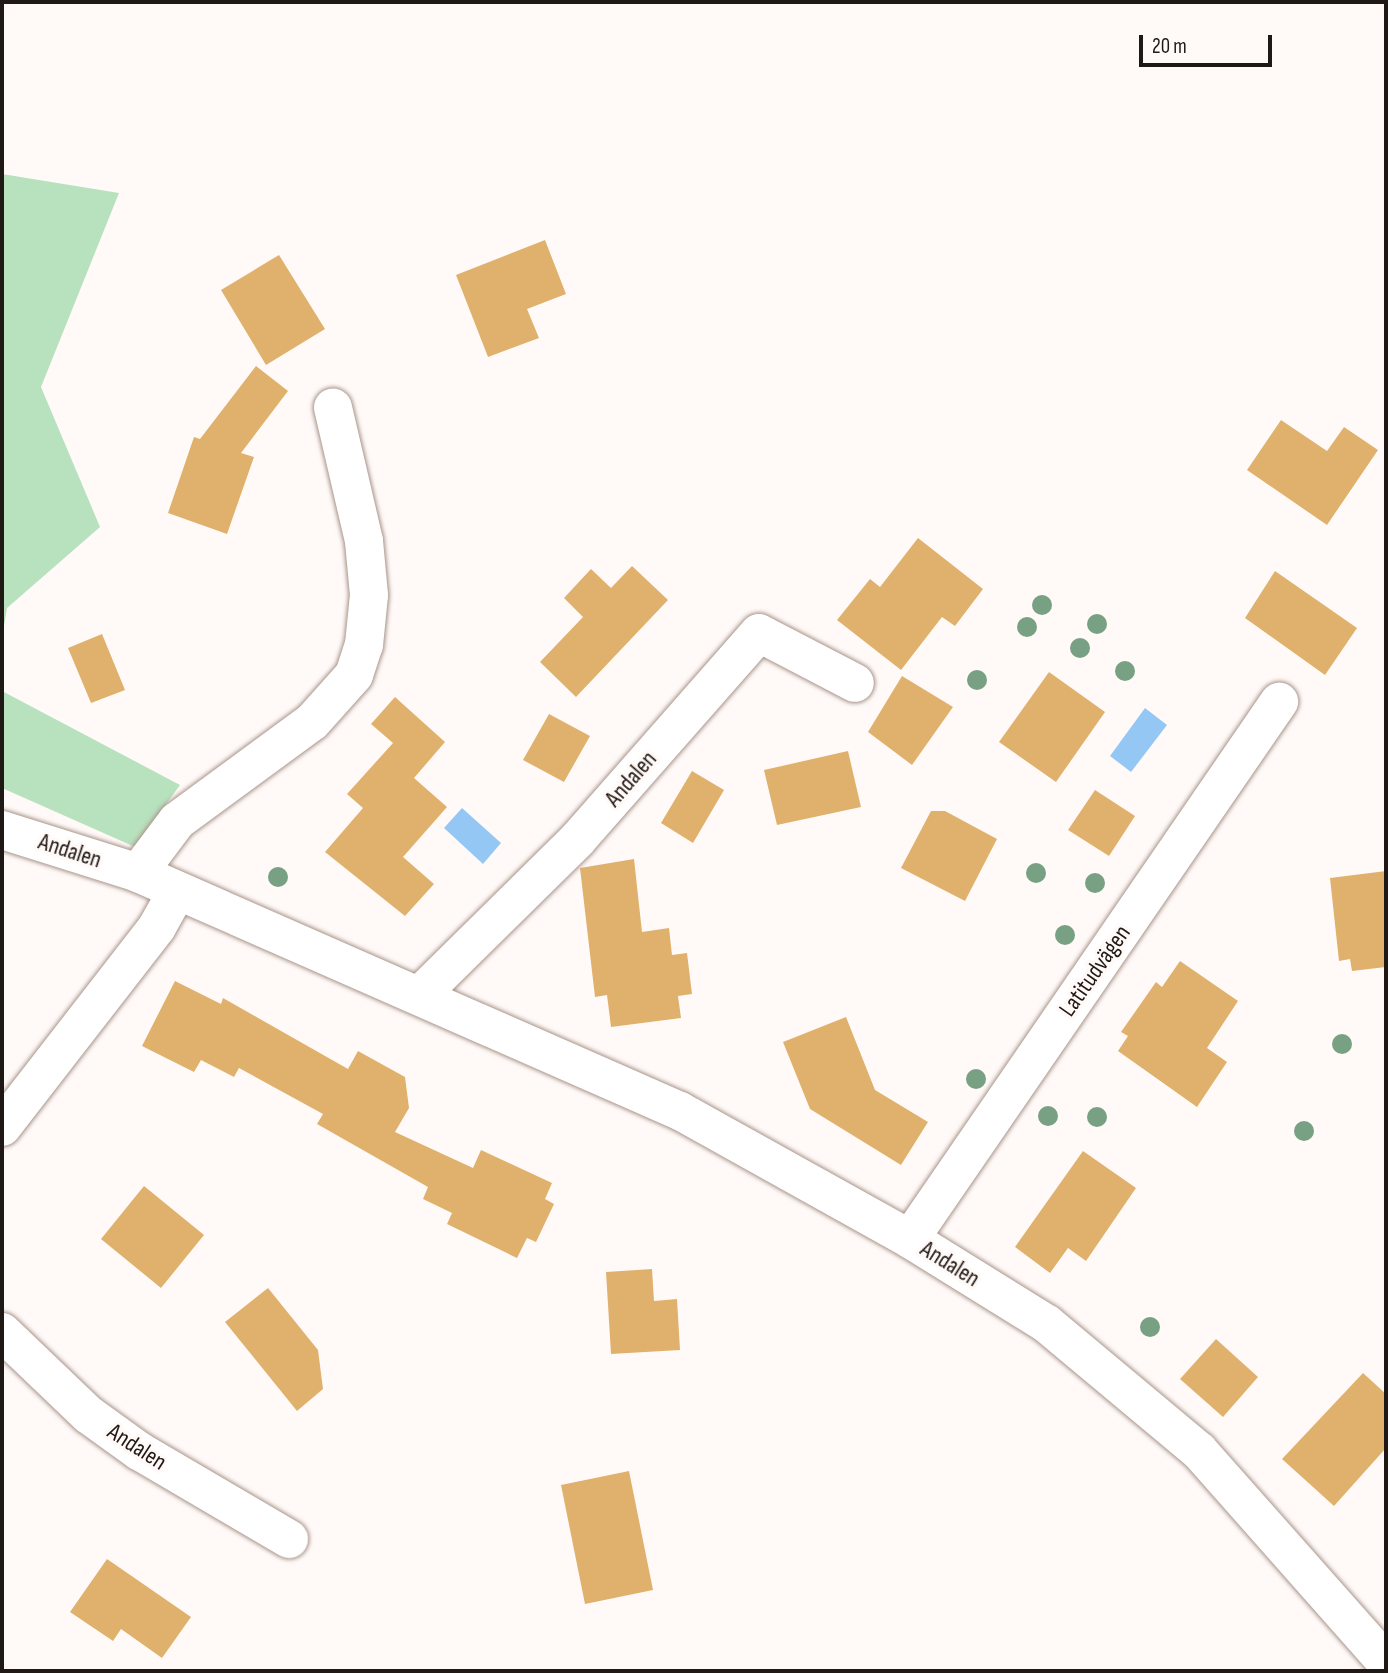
<!DOCTYPE html>
<html>
<head>
<meta charset="utf-8">
<style>
	body { margin:0 }
	#map { position:relative; width:1388px; height:1673px; overflow:hidden; background:#fffaf8; font-family:"Sofia Sans Condensed",sans-serif }
	div>[style] { position:absolute }
	[style*='--x'] { left:calc(var(--x)*1px); top:calc(var(--y)*1px); width:calc(var(--w)*1px); rotate:calc(var(--a)*1deg) }
	.green>* { inset:0; background:#b8e1be }
	.water>* { inset:0; background:#95c7f4 }
	.building>* { inset:0; background:#e0b16c }
	.roads { filter:drop-shadow(0 0 2px #a9948a) drop-shadow(0 0 2px #a9948a) }
	.minor>* { height:38px; margin:-19px; padding:0 19px; transform-origin:19px; border-radius:19px; background:#fff }
	.trees>* { width:20px; height:20px; margin:-10px; border-radius:50%; background:#78a083 }
	span { translate:-50% -50%; white-space:nowrap; text-align:center; line-height:1.15; -webkit-text-stroke:7px #fffaf8; paint-order:stroke }
	.street-label { font-size:24px; color:#201815 }
	.frame { position:absolute; inset:0; border:4px solid #201815; pointer-events:none }
	.scale { position:absolute; left:1139px; top:35px; width:133px; height:32px; box-sizing:border-box; border:4px solid #201815; border-top:0; padding-left:9px; font-size:21px; line-height:24px; white-space:nowrap; color:#201815; -webkit-text-stroke:5px #fffaf8; paint-order:stroke }
</style>
</head>
<body>
<div id="map">
	<div class="green">
		<i style="clip-path:polygon(2px 174px,119px 193px,41px 387px,100px 527px,7px 608px,2px 638px)"></i>
		<i style="clip-path:polygon(2px 691px,180px 785px,135px 847px,2px 788px)"></i>
	</div>
	<div class="water">
		<i style="clip-path:polygon(1145px 708px,1167px 725px,1131px 772px,1110px 756px)"></i>
		<i style="clip-path:polygon(462px 808px,501px 843px,483px 864px,444px 828px)"></i>
	</div>
	<div class="building">
		<i style="clip-path:polygon(545px 240px,566px 294px,527px 309px,539px 338px,488px 357px,456px 275px)"></i>
		<i style="clip-path:polygon(279px 255px,325px 329px,266px 365px,221px 290px)"></i>
		<i style="clip-path:polygon(256px 366px,288px 391px,241px 453px,254px 457px,227px 534px,168px 513px,194px 437px,200px 439px)"></i>
		<i style="clip-path:polygon(1281px 420px,1327px 451px,1344px 427px,1378px 450px,1327px 525px,1247px 470px)"></i>
		<i style="clip-path:polygon(918px 538px,983px 589px,955px 626px,942px 617px,901px 670px,837px 620px,870px 579px,880px 587px)"></i>
		<i style="clip-path:polygon(632px 566px,668px 600px,576px 697px,540px 662px,583px 617px,564px 598px,591px 569px,611px 588px)"></i>
		<i style="clip-path:polygon(1275px 571px,1357px 628px,1325px 675px,1245px 618px)"></i>
		<i style="clip-path:polygon(102px 634px,125px 690px,91px 703px,68px 648px)"></i>
		<i style="clip-path:polygon(1049px 672px,1105px 712px,1056px 782px,999px 742px)"></i>
		<i style="clip-path:polygon(902px 676px,953px 707px,912px 765px,868px 732px)"></i>
		<i style="clip-path:polygon(395px 697px,445px 742px,414px 778px,447px 807px,403px 857px,434px 884px,405px 916px,325px 852px,363px 808px,347px 794px,393px 743px,371px 724px)"></i>
		<i style="clip-path:polygon(549px 714px,590px 736px,564px 782px,523px 760px)"></i>
		<i style="clip-path:polygon(848px 751px,861px 807px,777px 825px,764px 770px)"></i>
		<i style="clip-path:polygon(692px 771px,724px 790px,693px 843px,661px 823px)"></i>
		<i style="clip-path:polygon(1095px 790px,1135px 816px,1109px 856px,1068px 830px)"></i>
		<i style="clip-path:polygon(931px 811px,945px 811px,997px 839px,965px 901px,901px 868px)"></i>
		<i style="clip-path:polygon(634px 859px,642px 932px,669px 928px,672px 955px,687px 953px,692px 994px,678px 996px,681px 1018px,611px 1027px,607px 995px,595px 997px,580px 868px)"></i>
		<i style="clip-path:polygon(1386px 871px,1386px 967px,1352px 971px,1350px 959px,1339px 961px,1330px 878px)"></i>
		<i style="clip-path:polygon(1180px 961px,1238px 1001px,1207px 1048px,1227px 1062px,1197px 1107px,1118px 1051px,1128px 1036px,1121px 1032px,1156px 982px,1162px 987px)"></i>
		<i style="clip-path:polygon(175px 981px,221px 1004px,223px 998px,348px 1069px,358px 1051px,405px 1077px,409px 1108px,395px 1132px,473px 1168px,481px 1150px,552px 1183px,545px 1199px,554px 1204px,536px 1242px,527px 1238px,517px 1258px,447px 1224px,452px 1213px,423px 1199px,428px 1187px,317px 1124px,323px 1114px,239px 1068px,234px 1077px,201px 1060px,194px 1072px,142px 1046px)"></i>
		<i style="clip-path:polygon(846px 1017px,875px 1090px,928px 1122px,901px 1165px,810px 1109px,783px 1042px)"></i>
		<i style="clip-path:polygon(1083px 1151px,1136px 1188px,1086px 1261px,1068px 1248px,1050px 1273px,1015px 1247px)"></i>
		<i style="clip-path:polygon(144px 1186px,204px 1235px,161px 1288px,101px 1239px)"></i>
		<i style="clip-path:polygon(652px 1269px,654px 1301px,677px 1299px,680px 1350px,611px 1354px,606px 1272px)"></i>
		<i style="clip-path:polygon(268px 1288px,318px 1350px,323px 1389px,297px 1411px,225px 1322px)"></i>
		<i style="clip-path:polygon(1216px 1339px,1258px 1377px,1223px 1417px,1180px 1379px)"></i>
		<i style="clip-path:polygon(1363px 1373px,1386px 1394px,1386px 1448px,1334px 1506px,1282px 1459px)"></i>
		<i style="clip-path:polygon(629px 1471px,653px 1590px,585px 1604px,561px 1485px)"></i>
		<i style="clip-path:polygon(107px 1559px,191px 1617px,162px 1658px,121px 1629px,113px 1641px,70px 1612px)"></i>
	</div>
	<div class="roads">
		<div class="minor">
			<i style="--x:2;--y:830;--w:143;--a:17.5"></i>
			<i style="--x:138;--y:873;--w:592;--a:23.71"></i>
			<i style="--x:680;--y:1111;--w:263;--a:29.1"></i>
			<i style="--x:910;--y:1239;--w:161;--a:31.8"></i>
			<i style="--x:1047;--y:1324;--w:198;--a:39.9"></i>
			<i style="--x:1199;--y:1451;--w:282;--a:48.5"></i>
			<i style="--x:138;--y:873;--w:65;--a:-53.1"></i>
			<i style="--x:177;--y:821;--w:167;--a:-36.3"></i>
			<i style="--x:312;--y:722;--w:63;--a:-48.2"></i>
			<i style="--x:354;--y:675;--w:32;--a:-72"></i>
			<i style="--x:364;--y:645;--w:50;--a:-84.3"></i>
			<i style="--x:369;--y:595;--w:54;--a:-95.3"></i>
			<i style="--x:364;--y:541;--w:137;--a:-103.1"></i>
			<i style="--x:420;--y:995;--w:222;--a:-44.6"></i>
			<i style="--x:578;--y:839;--w:274;--a:-48.7"></i>
			<i style="--x:759;--y:633;--w:108;--a:27.5"></i>
			<i style="--x:2;--y:1127;--w:253;--a:-52.2"></i>
			<i style="--x:157;--y:927;--w:41;--a:-60.9"></i>
			<i style="--x:910;--y:1239;--w:652;--a:-55.51"></i>
			<i style="--x:2;--y:1332;--w:120;--a:43.7"></i>
			<i style="--x:89;--y:1415;--w:62;--a:35.8"></i>
			<i style="--x:139;--y:1451;--w:174;--a:30.4"></i>
		</div>
	</div>
	<div class="trees">
		<i style="left:1042px;top:605px"></i>
		<i style="left:1097px;top:624px"></i>
		<i style="left:1027px;top:627px"></i>
		<i style="left:1080px;top:648px"></i>
		<i style="left:1125px;top:671px"></i>
		<i style="left:977px;top:680px"></i>
		<i style="left:1036px;top:873px"></i>
		<i style="left:278px;top:877px"></i>
		<i style="left:1095px;top:883px"></i>
		<i style="left:1065px;top:935px"></i>
		<i style="left:1342px;top:1044px"></i>
		<i style="left:976px;top:1079px"></i>
		<i style="left:1048px;top:1116px"></i>
		<i style="left:1097px;top:1117px"></i>
		<i style="left:1304px;top:1131px"></i>
		<i style="left:1150px;top:1327px"></i>
	</div>
	<div class="street-label">
		<span style="left:631px;top:779px;rotate:-49deg">Andalen</span>
		<span style="left:70px;top:851px;rotate:18deg">Andalen</span>
		<span style="left:1095px;top:971px;rotate:-55deg">Latitudvägen</span>
		<span style="left:950px;top:1264px;rotate:32deg">Andalen</span>
		<span style="left:137px;top:1447px;rotate:33deg">Andalen</span>
	</div>
	<div class="frame"></div>
	<div class="scale">20 m</div>
</div>
</body>
</html>
